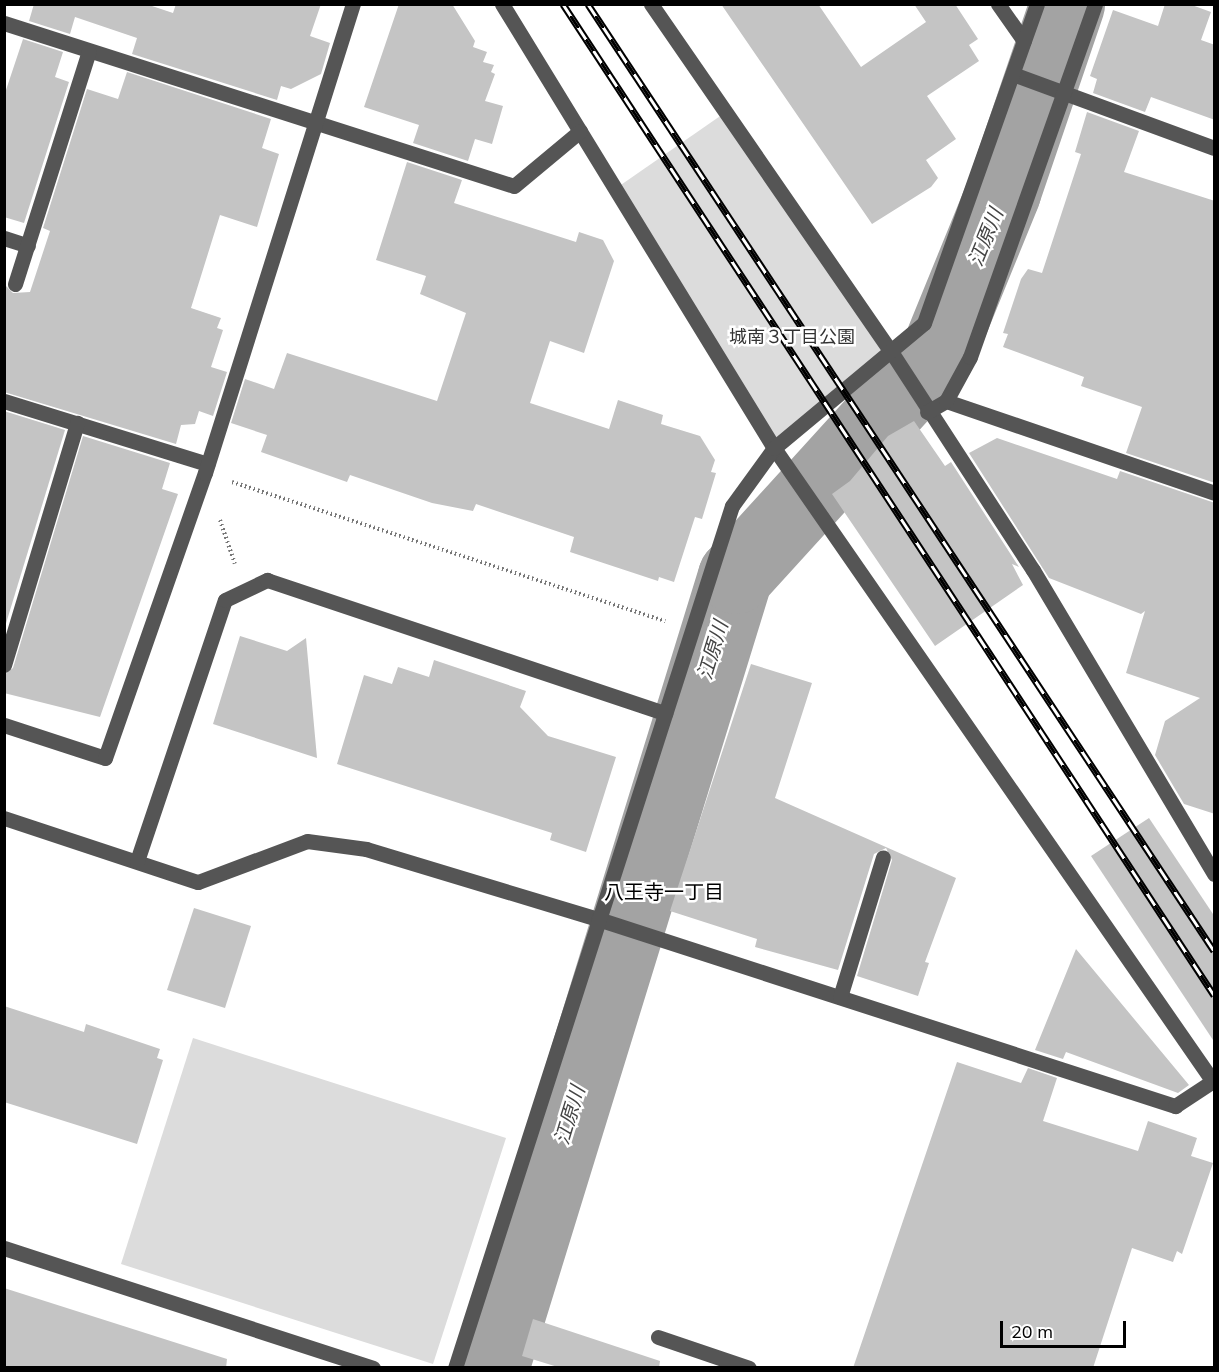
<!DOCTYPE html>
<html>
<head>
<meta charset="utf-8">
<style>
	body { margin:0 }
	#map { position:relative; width:1219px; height:1372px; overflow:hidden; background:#fff; font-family:Mulish,"Noto Sans JP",sans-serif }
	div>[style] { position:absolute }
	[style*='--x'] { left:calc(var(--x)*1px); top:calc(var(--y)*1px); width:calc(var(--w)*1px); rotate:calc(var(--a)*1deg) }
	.green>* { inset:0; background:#dcdcdc }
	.river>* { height:75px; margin:-37.5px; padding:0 37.5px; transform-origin:37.5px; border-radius:37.5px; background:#a3a3a3 }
	.building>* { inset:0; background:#c4c4c4 }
	.path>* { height:4px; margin-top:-2px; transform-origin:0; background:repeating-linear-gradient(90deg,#777 0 1.5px,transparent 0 4.5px) }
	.minor>* { height:15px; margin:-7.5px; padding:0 7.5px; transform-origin:7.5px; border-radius:7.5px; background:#555 }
	.rail>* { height:7px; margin-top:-3.5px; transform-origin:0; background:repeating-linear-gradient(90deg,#fff 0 14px,#000 0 28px); box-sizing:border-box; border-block:2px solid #000 }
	span { translate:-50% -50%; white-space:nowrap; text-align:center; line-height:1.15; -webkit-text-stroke:5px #fff; paint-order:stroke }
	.park-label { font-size:18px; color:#333 }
	.water-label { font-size:20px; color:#444; font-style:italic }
	.neighbourhood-label { font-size:20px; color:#000 }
	.frame { position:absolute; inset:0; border:6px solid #000; pointer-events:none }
	.scale { position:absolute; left:1000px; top:1321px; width:126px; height:27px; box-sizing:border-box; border:3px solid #000; border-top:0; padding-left:8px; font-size:18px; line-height:21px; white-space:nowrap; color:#000; -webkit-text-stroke:4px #fff; paint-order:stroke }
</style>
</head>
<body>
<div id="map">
	<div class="green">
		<i style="clip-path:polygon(726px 112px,892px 353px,774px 448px,615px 189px)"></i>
		<i style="clip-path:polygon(193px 1038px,506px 1138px,433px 1364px,121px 1264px)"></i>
	</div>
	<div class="river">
		<i style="--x:491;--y:1368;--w:829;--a:-72.88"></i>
		<i style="--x:735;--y:576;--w:300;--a:-47.7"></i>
		<i style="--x:937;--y:354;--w:175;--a:-67.8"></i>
		<i style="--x:1003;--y:192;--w:199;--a:-71.2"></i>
	</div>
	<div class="building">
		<i style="clip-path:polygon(34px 4px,146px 4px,173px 13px,176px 4px,321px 4px,310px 36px,330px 43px,321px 74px,291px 89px,281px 86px,277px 100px,132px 54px,137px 38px,75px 17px,70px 34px,29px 21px)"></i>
		<i style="clip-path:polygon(399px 4px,452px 4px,475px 41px,473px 47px,487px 52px,483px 62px,494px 65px,491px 72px,495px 74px,485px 101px,503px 106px,492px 144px,475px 139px,468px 161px,413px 143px,419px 125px,364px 107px)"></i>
		<i style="clip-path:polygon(721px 4px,818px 4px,861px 67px,926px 22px,914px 4px,955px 4px,978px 39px,969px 45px,979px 61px,927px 96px,956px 139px,926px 160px,938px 178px,931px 187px,872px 224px)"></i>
		<i style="clip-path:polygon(1165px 4px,1189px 4px,1211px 12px,1201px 40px,1215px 45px,1215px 120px,1151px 97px,1145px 112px,1093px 93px,1097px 79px,1090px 76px,1113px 10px,1158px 26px)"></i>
		<i style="clip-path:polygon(23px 39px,63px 52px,55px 77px,69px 82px,24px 223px,4px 217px,4px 96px)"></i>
		<i style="clip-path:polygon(127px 72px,271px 119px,262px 148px,279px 154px,257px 227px,220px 215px,191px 308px,221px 318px,217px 328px,223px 330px,211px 367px,227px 372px,213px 416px,199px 411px,195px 424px,181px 425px,176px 444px,4px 392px,4px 284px,13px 293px,30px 292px,50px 231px,43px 228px,87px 89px,118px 99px)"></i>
		<i style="clip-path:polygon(1087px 112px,1139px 131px,1124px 172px,1215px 201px,1215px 483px,1126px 453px,1142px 407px,1081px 386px,1084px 377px,1003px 347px,1008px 334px,1003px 333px,1021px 279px,1028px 269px,1042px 273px,1081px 154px,1075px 152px)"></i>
		<i style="clip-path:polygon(407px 162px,462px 180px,454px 203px,576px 242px,579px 232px,603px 240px,614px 261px,584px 353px,550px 341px,530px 403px,609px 429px,618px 400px,663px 415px,661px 424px,700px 436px,715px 460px,711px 472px,716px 473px,702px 519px,695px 517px,674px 582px,659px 577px,658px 581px,570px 552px,574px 537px,476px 504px,473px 511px,432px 503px,350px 475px,347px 482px,261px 452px,267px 435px,231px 423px,245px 379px,274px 389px,287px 353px,437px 401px,466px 313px,420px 294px,426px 276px,376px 260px)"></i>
		<i style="clip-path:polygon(4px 411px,65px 430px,4px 630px)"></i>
		<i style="clip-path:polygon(914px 421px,945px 466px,951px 462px,1019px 567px,1012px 564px,1023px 585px,935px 646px,832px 494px,850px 481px,888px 436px)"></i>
		<i style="clip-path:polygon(83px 436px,170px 463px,162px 489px,178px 494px,100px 717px,4px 693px,4px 675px,13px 668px)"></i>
		<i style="clip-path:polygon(997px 438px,1117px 479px,1120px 471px,1215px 503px,1215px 814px,1184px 804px,1155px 755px,1165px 721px,1200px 698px,1126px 673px,1145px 611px,1141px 614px,1049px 578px,969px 453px)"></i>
		<i style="clip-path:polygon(240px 636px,287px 651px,306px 638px,317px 758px,213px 724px)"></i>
		<i style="clip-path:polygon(434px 660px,526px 691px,520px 707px,548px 736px,616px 757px,586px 852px,550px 840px,552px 833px,337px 764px,364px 675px,392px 684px,398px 667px,429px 677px)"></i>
		<i style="clip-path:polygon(751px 664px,812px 683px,775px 798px,956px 878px,925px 962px,929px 963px,918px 996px,857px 976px,892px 860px,886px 848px,874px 854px,838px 970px,755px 947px,757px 939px,670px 911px)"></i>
		<i style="clip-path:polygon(1149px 818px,1215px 917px,1215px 1043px,1091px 856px)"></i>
		<i style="clip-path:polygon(194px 908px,251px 926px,225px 1008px,167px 990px)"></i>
		<i style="clip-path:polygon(1076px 949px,1189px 1085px,1178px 1093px,1066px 1052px,1063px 1059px,1035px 1050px)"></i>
		<i style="clip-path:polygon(4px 1006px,84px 1032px,86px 1024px,160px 1049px,157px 1058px,163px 1060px,137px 1144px,4px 1102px)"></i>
		<i style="clip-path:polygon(957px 1062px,1021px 1083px,1028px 1068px,1057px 1078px,1043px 1121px,1138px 1151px,1148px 1121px,1197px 1138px,1191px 1156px,1213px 1163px,1182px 1254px,1177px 1251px,1173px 1262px,1132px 1248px,1093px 1368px,853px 1368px)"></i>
		<i style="clip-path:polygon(4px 1288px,227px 1359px,226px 1368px,4px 1368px)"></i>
		<i style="clip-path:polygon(533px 1319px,660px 1361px,659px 1368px,561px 1368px,522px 1356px)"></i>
	</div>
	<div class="path">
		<i style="--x:232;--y:482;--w:455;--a:17.8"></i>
		<i style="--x:220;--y:520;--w:46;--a:71.2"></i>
	</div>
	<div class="minor">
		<i style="--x:502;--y:4;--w:521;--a:58.51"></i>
		<i style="--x:774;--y:448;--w:773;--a:55.28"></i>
		<i style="--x:651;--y:4;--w:424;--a:55.4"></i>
		<i style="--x:892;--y:353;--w:259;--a:57"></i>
		<i style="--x:1033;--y:570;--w:354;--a:59.2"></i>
		<i style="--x:998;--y:4;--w:45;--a:54.9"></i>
		<i style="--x:4;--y:23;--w:535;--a:17.72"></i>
		<i style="--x:514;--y:186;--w:86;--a:-39.8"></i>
		<i style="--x:1013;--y:74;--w:214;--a:20.2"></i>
		<i style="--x:4;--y:238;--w:25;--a:18"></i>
		<i style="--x:15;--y:284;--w:244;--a:-72.4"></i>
		<i style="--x:4;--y:401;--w:213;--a:17.2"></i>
		<i style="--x:946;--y:401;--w:283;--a:18.9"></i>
		<i style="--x:927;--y:412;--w:22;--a:-30"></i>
		<i style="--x:946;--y:401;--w:50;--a:-61.4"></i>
		<i style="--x:970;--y:357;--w:374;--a:-70.5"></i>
		<i style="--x:4;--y:665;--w:253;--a:-73.2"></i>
		<i style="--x:4;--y:725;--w:106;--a:18.1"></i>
		<i style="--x:105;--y:758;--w:302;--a:-70.7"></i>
		<i style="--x:205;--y:473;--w:492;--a:-72.5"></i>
		<i style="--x:4;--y:818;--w:204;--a:18.3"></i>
		<i style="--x:198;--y:882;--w:116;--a:-20.6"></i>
		<i style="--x:307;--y:841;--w:60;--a:7.7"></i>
		<i style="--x:366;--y:849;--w:242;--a:16.8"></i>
		<i style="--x:598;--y:919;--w:607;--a:17.96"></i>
		<i style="--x:1175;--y:1106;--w:45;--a:-33.3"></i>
		<i style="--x:137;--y:861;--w:275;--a:-71.4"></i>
		<i style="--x:225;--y:600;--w:47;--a:-25.5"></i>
		<i style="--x:267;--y:580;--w:420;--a:18.5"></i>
		<i style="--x:840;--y:997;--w:146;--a:-72.9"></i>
		<i style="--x:4;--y:1248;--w:388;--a:18"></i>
		<i style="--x:658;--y:1337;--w:96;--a:18.8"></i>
		<i style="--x:455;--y:1368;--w:905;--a:-72.19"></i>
		<i style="--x:732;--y:506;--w:72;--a:-54.1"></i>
		<i style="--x:774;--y:448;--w:195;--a:-39.8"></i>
		<i style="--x:924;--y:323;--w:338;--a:-70.5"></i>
	</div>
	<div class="rail">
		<i style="--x:563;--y:4;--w:1186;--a:56.7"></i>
		<i style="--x:588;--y:4;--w:1135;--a:56.53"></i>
	</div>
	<div class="park-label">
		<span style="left:792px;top:337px">城南３丁目公園</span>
	</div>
	<div class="water-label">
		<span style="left:985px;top:237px;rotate:-68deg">江原川</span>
		<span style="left:712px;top:650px;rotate:-73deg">江原川</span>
		<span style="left:569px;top:1115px;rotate:-73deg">江原川</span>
	</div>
	<div class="neighbourhood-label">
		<span style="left:664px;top:891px">八王寺一丁目</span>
	</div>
	<div class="frame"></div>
	<div class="scale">20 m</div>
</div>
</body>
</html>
